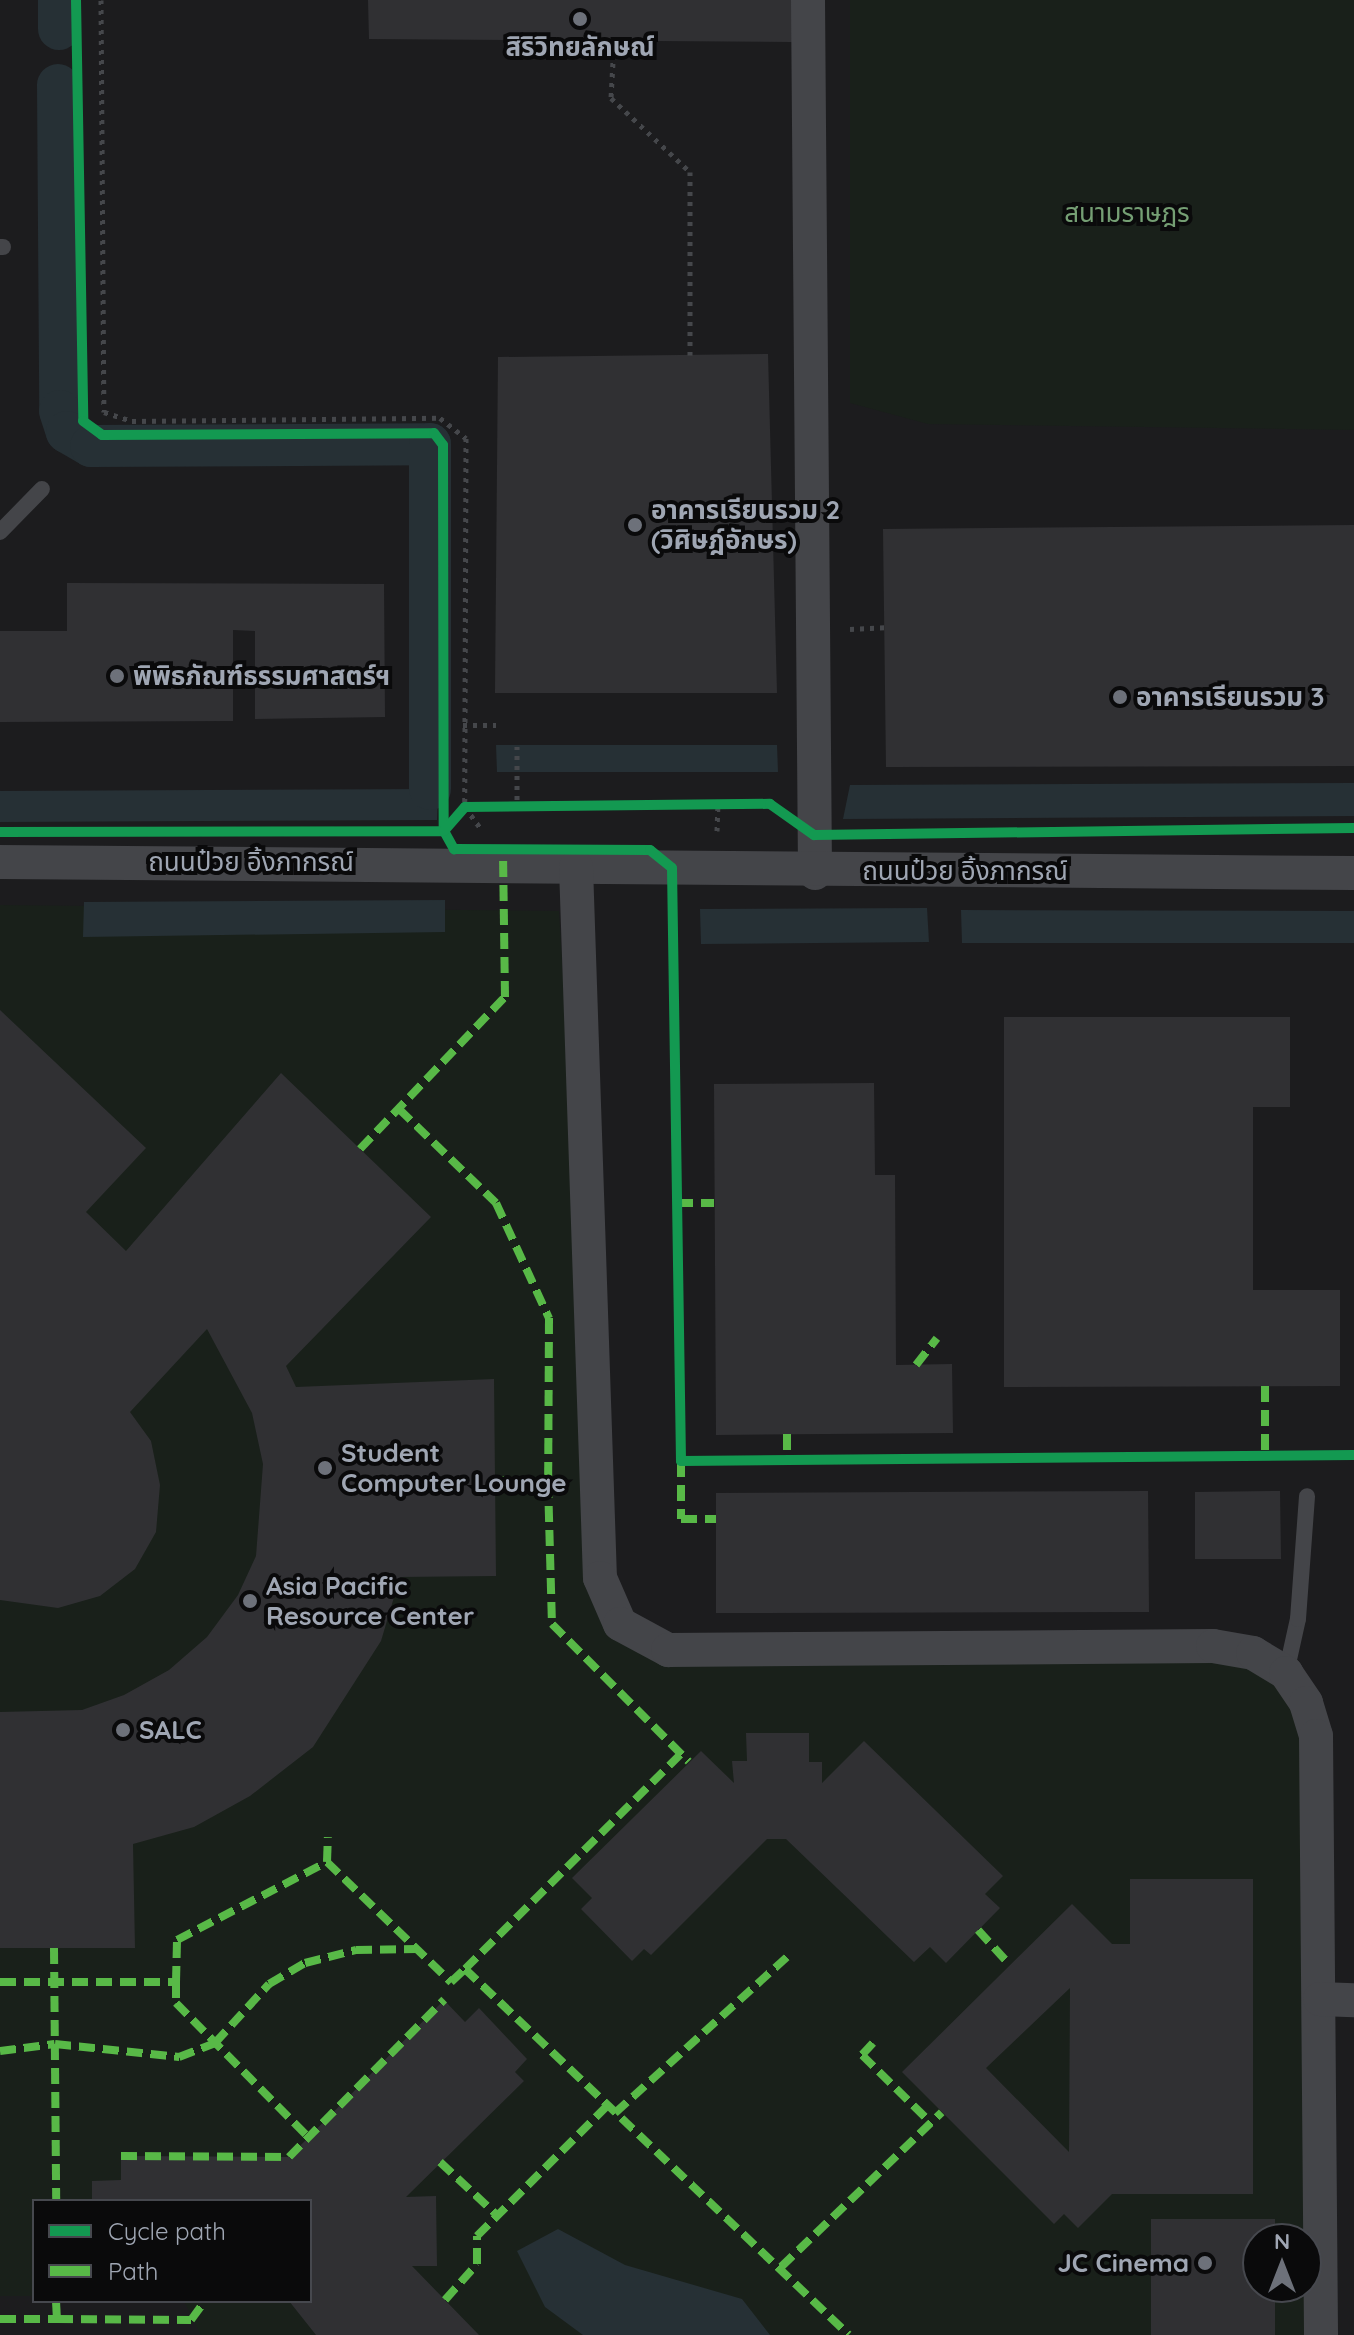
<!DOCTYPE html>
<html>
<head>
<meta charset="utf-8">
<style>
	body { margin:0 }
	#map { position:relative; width:1354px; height:2335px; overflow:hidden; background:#0f0f10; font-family:Quicksand,"Noto Sans Thai",sans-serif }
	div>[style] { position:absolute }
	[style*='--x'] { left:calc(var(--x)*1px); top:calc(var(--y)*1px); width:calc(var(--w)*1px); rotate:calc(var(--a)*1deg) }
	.built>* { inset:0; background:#1c1c1e }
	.green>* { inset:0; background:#19201a }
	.water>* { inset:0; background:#263035 }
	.canal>* { height:42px; margin:-21px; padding:0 21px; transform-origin:21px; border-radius:21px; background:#263035 }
	.building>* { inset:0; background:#303033 }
	.path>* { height:5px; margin-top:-2.5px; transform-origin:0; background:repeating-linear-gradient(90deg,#45474b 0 4px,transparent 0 10px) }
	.service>* { height:16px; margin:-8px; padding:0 8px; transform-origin:8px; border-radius:8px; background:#444549 }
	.minor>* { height:34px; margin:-17px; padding:0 17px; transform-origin:17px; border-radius:17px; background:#444549 }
	.quiet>* { height:8px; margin-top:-4px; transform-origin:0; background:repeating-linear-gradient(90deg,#58b947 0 16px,transparent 0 24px) }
	.cycleway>* { height:10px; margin:-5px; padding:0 5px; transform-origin:5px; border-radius:5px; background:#139951 }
	.dots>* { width:22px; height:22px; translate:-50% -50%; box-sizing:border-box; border:4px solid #0a0a0b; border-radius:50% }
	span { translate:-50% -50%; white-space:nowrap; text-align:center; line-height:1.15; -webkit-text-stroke:8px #0a0a0b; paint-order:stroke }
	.poi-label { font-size:26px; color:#9fa6b3; font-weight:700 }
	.left { translate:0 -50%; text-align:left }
	.right { translate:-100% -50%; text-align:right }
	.park-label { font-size:26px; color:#759f74 }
	.street-label { font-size:26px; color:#9fa6b3 }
	.legend { position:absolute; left:32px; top:2199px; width:280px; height:104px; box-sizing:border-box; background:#0a0a0b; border:2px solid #46484e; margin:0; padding:10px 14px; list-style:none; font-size:24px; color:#9fa6b3 }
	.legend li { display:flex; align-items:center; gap:16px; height:40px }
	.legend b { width:40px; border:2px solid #46484e }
	.north { position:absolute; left:1242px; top:2223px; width:80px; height:80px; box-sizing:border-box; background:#0a0a0b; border:2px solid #46484e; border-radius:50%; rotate:0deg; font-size:22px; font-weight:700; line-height:32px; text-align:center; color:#9fa6b3 }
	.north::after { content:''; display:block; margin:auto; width:28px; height:36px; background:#6d717a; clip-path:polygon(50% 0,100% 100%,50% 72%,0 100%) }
</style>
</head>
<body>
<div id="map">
	<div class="built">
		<i style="clip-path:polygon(evenodd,0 0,1354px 0,1354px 2335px,0 2335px,0 0,34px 2201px,310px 2201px,310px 2301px,34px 2301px,34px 2201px,0 0,1258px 2239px,1306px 2239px,1306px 2287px,1258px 2287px,1258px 2239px)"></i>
	</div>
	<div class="green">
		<i style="clip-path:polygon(850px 0,1354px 0,1354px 430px,928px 424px,850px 403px)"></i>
		<i style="clip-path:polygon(evenodd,0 905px,559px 911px,600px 1578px,668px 1650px,1213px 1646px,1286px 1673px,1316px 1736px,1320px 2335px,201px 2335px,184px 2301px,310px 2301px,310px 2201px,34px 2201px,34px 2296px,0 2296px,0 905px,1258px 2239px,1306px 2239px,1306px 2287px,1258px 2287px,1258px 2239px)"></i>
	</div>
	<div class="water">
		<i style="clip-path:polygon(496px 745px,777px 745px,778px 772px,497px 772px)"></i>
		<i style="clip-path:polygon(1354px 783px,1354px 816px,843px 819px,850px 785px)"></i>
		<i style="clip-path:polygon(438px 789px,437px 820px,0 822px,0 791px)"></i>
		<i style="clip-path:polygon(445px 900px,445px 932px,83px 937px,84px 902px)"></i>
		<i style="clip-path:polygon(927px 908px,929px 942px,701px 944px,700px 909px)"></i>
		<i style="clip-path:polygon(961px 910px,1354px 911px,1354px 943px,962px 943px)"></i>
		<i style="clip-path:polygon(558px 2229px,625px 2265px,742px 2299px,770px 2335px,583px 2335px,545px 2307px,517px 2251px)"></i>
	</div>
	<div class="canal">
		<i style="--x:59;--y:0;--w:29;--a:90"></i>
		<i style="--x:58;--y:85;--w:326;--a:89.6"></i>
		<i style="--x:60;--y:411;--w:22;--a:72"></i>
		<i style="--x:67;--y:432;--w:28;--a:30"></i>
		<i style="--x:91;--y:446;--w:339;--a:-0.3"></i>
		<i style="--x:430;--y:444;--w:345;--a:90"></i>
	</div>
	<div class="building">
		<i style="clip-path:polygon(368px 0,792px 0,792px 42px,369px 39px)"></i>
		<i style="clip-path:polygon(768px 354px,777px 693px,495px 693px,498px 357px)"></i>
		<i style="clip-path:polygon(1354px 525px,1354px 766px,886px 767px,883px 529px)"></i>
		<i style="clip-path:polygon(67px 583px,384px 584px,385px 717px,255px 719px,255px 631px,233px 630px,233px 721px,0 722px,0 631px,67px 631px)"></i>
		<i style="clip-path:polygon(0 1010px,146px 1148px,86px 1212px,126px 1251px,281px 1073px,431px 1217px,286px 1366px,296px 1387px,494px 1379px,496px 1576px,400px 1577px,381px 1641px,313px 1747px,250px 1796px,194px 1827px,133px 1844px,135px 1948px,0 1948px,0 1712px,82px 1710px,124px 1695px,169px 1670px,207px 1637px,238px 1595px,256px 1556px,263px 1464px,252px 1413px,207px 1329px,130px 1412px,151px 1441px,160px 1485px,156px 1532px,135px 1569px,100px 1596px,58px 1608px,0 1600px)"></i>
		<i style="clip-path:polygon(1004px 1017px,1290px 1017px,1290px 1107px,1253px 1107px,1253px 1290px,1340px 1290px,1340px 1386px,1004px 1387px)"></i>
		<i style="clip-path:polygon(874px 1083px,875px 1175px,895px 1175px,896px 1365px,952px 1364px,953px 1433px,716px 1435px,714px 1084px)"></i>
		<i style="clip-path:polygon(1148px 1491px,1149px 1612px,716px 1613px,716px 1493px)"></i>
		<i style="clip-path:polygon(1280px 1491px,1281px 1559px,1195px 1559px,1195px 1492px)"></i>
		<i style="clip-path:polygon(746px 1733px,809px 1733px,809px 1762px,822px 1762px,822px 1783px,864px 1741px,1003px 1876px,985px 1894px,1000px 1908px,946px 1963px,930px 1947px,914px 1962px,786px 1839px,767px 1839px,651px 1955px,644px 1949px,632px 1961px,581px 1909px,592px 1898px,572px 1878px,701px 1751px,734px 1783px,732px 1761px,747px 1761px)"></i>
		<i style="clip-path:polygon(evenodd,1130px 1879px,1253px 1879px,1253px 2194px,1112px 2194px,1078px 2228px,1064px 2214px,1054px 2224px,902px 2072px,1072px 1904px,1112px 1944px,1130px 1944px,1130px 1879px,1070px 1988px,1069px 2152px,986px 2068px,1070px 1988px)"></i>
		<i style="clip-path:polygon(444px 2000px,465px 2022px,479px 2008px,527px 2059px,515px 2072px,524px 2081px,406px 2197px,436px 2196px,437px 2266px,412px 2266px,479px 2335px,316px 2335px,289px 2301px,310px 2301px,310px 2201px,92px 2201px,92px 2181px,121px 2180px,121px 2156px,289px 2157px)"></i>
		<i style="clip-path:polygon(1151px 2219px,1275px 2219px,1275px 2239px,1258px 2239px,1258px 2287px,1275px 2287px,1275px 2335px,1151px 2335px)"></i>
	</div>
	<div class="path">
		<i style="--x:101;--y:0;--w:412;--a:89.6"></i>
		<i style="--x:104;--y:412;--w:29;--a:18"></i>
		<i style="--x:132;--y:421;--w:308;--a:-0.6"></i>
		<i style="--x:440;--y:418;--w:33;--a:38"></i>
		<i style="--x:466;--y:438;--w:369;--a:90.2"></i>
		<i style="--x:465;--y:807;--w:27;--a:54"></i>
		<i style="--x:614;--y:43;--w:55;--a:93.1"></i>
		<i style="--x:611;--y:98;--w:108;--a:43.1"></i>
		<i style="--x:690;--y:172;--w:183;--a:90"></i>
		<i style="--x:850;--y:629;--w:35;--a:-3"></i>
		<i style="--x:463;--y:725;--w:33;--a:0"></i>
		<i style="--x:517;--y:746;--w:61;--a:90"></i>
		<i style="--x:717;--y:831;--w:26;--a:-88"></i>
	</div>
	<div class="service">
		<i style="--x:0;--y:247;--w:3;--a:0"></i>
		<i style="--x:0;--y:532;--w:60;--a:-45.7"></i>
		<i style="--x:1286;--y:1673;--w:55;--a:-77.5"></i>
		<i style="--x:1298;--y:1619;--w:123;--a:-85.8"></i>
	</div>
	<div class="minor">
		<i style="--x:808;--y:0;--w:873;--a:89.54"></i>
		<i style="--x:0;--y:862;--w:1354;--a:0.47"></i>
		<i style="--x:576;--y:867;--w:711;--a:88.07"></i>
		<i style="--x:600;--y:1578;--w:50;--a:66.5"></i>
		<i style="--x:620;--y:1624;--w:55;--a:28.4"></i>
		<i style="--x:668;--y:1650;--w:545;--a:-0.42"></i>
		<i style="--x:1213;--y:1646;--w:41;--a:9.9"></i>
		<i style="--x:1253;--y:1653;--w:39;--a:31"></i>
		<i style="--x:1286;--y:1673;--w:36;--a:56"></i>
		<i style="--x:1306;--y:1703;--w:34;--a:73"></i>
		<i style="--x:1316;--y:1736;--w:599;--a:89.52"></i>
		<i style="--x:1320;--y:1999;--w:34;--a:2"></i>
	</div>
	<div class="quiet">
		<i style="--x:399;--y:1109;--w:135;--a:44.1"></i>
		<i style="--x:496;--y:1203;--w:127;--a:65.3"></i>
		<i style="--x:549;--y:1318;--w:164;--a:90.3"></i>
		<i style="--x:360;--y:1149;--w:210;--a:-46.4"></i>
		<i style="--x:505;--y:997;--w:148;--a:-90.8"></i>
		<i style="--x:677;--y:1203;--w:37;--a:0"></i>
		<i style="--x:916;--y:1365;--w:34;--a:-52"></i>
		<i style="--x:1265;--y:1386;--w:69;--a:90"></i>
		<i style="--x:787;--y:1434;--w:26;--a:90"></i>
		<i style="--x:681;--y:1461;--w:58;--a:90"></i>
		<i style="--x:681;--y:1519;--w:35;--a:0"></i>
		<i style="--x:495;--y:1480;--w:53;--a:2.2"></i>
		<i style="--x:548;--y:1482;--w:142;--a:88.4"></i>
		<i style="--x:552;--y:1624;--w:194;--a:45.2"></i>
		<i style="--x:327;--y:1862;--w:25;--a:-88"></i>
		<i style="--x:978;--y:1930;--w:47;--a:47.6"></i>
		<i style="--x:54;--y:1948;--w:253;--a:89.5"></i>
		<i style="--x:465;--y:1969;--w:305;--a:-44.9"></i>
		<i style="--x:0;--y:1982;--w:176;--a:0"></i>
		<i style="--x:176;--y:1982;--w:42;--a:-88.6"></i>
		<i style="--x:177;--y:1940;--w:169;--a:-27.5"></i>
		<i style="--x:327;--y:1862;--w:173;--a:44.1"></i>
		<i style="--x:451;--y:1982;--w:19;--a:-43"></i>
		<i style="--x:465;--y:1969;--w:530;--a:43.63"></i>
		<i style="--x:176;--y:1982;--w:21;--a:90"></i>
		<i style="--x:176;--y:2003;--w:190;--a:45.4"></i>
		<i style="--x:873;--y:2043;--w:16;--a:133"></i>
		<i style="--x:862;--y:2055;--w:95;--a:44.6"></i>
		<i style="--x:0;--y:2051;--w:55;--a:-7.3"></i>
		<i style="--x:55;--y:2044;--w:125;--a:6"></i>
		<i style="--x:179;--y:2057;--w:39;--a:-21"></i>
		<i style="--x:215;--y:2043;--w:80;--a:-47.5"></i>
		<i style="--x:269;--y:1984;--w:42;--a:-30.3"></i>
		<i style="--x:305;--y:1963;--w:53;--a:-14.3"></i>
		<i style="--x:356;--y:1950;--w:61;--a:-0.9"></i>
		<i style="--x:615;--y:2113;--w:232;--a:-42.2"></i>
		<i style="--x:121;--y:2156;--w:168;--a:0.3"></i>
		<i style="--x:289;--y:2157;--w:221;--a:-45.4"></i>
		<i style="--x:440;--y:2162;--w:79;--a:43"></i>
		<i style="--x:781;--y:2267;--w:223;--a:-43.9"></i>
		<i style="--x:445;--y:2300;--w:48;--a:-48.4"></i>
		<i style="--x:477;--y:2264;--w:28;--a:-90"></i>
		<i style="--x:477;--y:2236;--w:185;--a:-45"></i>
		<i style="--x:56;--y:2301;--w:18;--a:87"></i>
		<i style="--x:57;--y:2319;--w:134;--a:0.4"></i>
		<i style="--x:191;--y:2320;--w:24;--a:-54"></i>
		<i style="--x:0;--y:2319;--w:57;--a:0"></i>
	</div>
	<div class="cycleway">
		<i style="--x:76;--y:0;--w:421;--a:89"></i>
		<i style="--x:83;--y:421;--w:24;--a:36"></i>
		<i style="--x:102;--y:435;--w:332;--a:-0.3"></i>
		<i style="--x:434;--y:433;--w:15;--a:53"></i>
		<i style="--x:443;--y:445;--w:386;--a:89.9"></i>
		<i style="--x:444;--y:831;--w:21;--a:61"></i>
		<i style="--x:454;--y:849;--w:196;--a:0.3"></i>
		<i style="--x:650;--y:850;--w:28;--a:39"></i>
		<i style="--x:672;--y:868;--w:593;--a:89.13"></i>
		<i style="--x:681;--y:1461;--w:673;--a:-0.51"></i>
		<i style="--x:0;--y:832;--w:444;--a:-0.1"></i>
		<i style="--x:444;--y:831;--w:32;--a:-49"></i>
		<i style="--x:465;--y:807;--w:305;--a:-0.6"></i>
		<i style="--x:770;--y:804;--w:54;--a:35.2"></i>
		<i style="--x:814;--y:835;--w:540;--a:-0.74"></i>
	</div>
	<div class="dots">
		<i style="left:580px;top:19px;background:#6d717a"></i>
		<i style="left:635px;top:525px;background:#6d717a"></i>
		<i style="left:117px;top:676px;background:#6d717a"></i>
		<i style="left:1120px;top:697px;background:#6d717a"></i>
		<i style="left:325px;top:1468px;background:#6d717a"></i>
		<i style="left:250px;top:1601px;background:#6d717a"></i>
		<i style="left:123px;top:1730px;background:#6d717a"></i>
		<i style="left:1205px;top:2263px;background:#6d717a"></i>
	</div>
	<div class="poi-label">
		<span style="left:580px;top:47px">สิริวิทยลักษณ์</span>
		<span class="left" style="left:651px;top:525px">อาคารเรียนรวม 2<br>(วิศิษฎ์อักษร)</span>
		<span class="left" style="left:133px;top:676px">พิพิธภัณฑ์ธรรมศาสตร์ฯ</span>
		<span class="left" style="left:1136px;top:697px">อาคารเรียนรวม 3</span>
		<span class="left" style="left:341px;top:1468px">Student<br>Computer Lounge</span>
		<span class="left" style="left:266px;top:1601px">Asia Pacific<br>Resource Center</span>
		<span class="left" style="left:139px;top:1730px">SALC</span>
		<span class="right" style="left:1189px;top:2263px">JC Cinema</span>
	</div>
	<div class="park-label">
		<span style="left:1127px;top:213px">สนามราษฎร</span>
	</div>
	<div class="street-label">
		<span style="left:251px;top:862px">ถนนป๋วย อิ้งภากรณ์</span>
		<span style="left:965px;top:871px">ถนนป๋วย อิ้งภากรณ์</span>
	</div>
	<ul class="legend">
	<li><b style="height:10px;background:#139951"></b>Cycle path</li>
	<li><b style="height:10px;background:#58b947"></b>Path</li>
	</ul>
	<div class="north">N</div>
</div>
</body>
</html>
